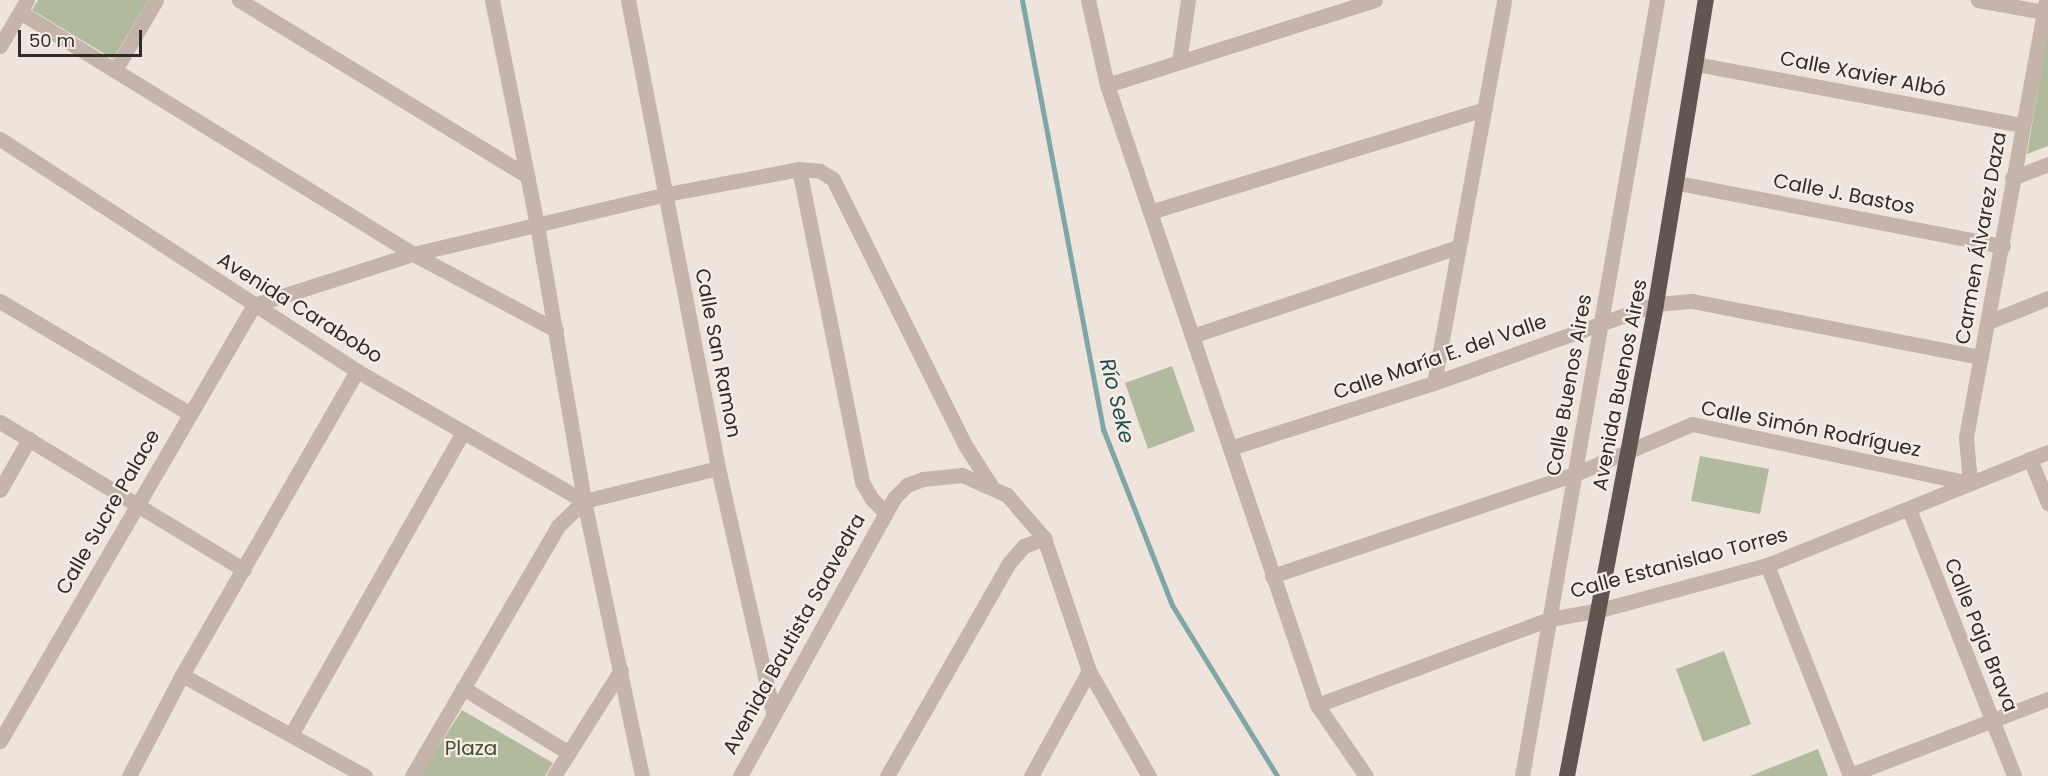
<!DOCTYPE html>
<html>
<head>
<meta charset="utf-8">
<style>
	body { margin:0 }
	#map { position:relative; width:2048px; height:776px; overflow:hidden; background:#eee4db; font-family:Poppins,sans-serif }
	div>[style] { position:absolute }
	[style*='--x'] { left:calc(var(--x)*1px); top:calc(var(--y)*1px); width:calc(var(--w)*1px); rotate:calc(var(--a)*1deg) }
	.green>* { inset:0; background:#b1ba9d }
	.stream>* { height:5px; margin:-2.5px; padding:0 2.5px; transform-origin:2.5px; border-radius:2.5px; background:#7ea6a7 }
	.minor>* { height:15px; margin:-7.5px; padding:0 7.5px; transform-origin:7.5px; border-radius:7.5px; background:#c4b4a9 }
	.trunk>* { height:16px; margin:-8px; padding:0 8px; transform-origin:8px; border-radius:8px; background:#62544e }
	span { translate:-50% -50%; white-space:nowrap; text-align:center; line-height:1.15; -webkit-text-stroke:4.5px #f6eee6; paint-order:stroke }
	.street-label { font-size:20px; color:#322a27 }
	.park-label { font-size:20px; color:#434d2f }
	.water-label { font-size:21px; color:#234c4d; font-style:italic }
	.scale { position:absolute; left:18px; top:30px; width:124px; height:27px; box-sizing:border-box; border:3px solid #322a27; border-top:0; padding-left:8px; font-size:18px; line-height:21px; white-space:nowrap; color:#322a27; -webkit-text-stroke:4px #f6eee6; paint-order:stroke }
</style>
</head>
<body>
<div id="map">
	<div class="green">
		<i style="clip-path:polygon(38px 0,148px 0,113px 59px,32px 10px)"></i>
		<i style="clip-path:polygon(2048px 31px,2048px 146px,2027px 154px)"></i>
		<i style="clip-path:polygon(1172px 366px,1195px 431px,1148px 449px,1125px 383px)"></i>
		<i style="clip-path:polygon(1700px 456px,1769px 469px,1760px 514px,1691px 501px)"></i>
		<i style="clip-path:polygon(1724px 651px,1751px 724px,1703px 742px,1676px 669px)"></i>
		<i style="clip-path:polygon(462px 710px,553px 763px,545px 776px,420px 776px)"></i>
		<i style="clip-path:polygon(1818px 749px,1828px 776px,1750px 776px)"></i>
	</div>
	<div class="stream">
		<i style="--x:1022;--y:0;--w:437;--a:79.3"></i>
		<i style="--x:1103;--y:429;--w:189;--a:68.6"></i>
		<i style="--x:1172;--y:605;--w:201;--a:58.4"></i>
	</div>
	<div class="minor">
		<i style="--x:239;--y:0;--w:338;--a:31.4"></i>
		<i style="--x:492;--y:0;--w:229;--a:78.7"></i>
		<i style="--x:537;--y:225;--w:280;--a:80.3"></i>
		<i style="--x:584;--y:501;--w:281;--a:78.1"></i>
		<i style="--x:628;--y:0;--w:477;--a:79.1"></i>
		<i style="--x:718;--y:468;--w:251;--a:77.3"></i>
		<i style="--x:1088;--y:0;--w:87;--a:77.4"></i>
		<i style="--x:1107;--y:85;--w:655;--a:71.29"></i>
		<i style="--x:1317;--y:705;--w:86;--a:55.4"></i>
		<i style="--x:1978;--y:0;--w:67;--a:10.3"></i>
		<i style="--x:20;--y:12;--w:462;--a:31.6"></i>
		<i style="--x:413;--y:254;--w:162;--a:28"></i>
		<i style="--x:0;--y:46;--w:53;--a:-59.6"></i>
		<i style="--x:1179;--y:62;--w:63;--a:-81.7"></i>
		<i style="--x:1696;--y:64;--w:332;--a:10.6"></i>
		<i style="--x:115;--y:70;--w:81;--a:-59.6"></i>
		<i style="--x:1107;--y:85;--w:281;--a:-17.6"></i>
		<i style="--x:0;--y:139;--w:426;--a:33"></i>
		<i style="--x:357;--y:371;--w:262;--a:29.8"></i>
		<i style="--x:799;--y:169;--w:319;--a:78.6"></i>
		<i style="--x:862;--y:482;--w:20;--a:60"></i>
		<i style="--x:872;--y:499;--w:18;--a:45"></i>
		<i style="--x:2012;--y:178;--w:39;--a:-21"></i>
		<i style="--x:1678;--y:183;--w:331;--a:11"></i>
		<i style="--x:1150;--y:212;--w:350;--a:-17.1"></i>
		<i style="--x:0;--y:301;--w:220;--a:30.7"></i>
		<i style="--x:1988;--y:322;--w:65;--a:-21.8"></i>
		<i style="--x:1192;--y:336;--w:280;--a:-18.5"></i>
		<i style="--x:1434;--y:383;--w:389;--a:-79.6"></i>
		<i style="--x:0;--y:422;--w:285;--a:31.2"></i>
		<i style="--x:1230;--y:448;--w:214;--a:-17.7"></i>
		<i style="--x:1434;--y:383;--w:236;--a:-19.6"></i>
		<i style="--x:1656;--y:304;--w:36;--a:-5"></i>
		<i style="--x:1692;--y:301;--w:294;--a:11"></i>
		<i style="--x:2030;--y:459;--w:48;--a:67.8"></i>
		<i style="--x:0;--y:490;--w:59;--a:-60.4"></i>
		<i style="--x:1909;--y:509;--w:287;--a:68.5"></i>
		<i style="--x:1767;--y:565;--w:227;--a:68.5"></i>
		<i style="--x:1272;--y:576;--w:320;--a:-18.6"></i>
		<i style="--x:1575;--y:474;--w:127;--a:-23.1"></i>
		<i style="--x:1692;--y:424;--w:284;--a:12"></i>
		<i style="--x:1970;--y:483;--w:46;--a:-95"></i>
		<i style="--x:1966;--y:437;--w:444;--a:-79.6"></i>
		<i style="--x:182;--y:675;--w:209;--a:28.9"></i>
		<i style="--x:463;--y:688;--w:124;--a:31.5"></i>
		<i style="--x:1317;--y:705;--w:248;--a:-20.3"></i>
		<i style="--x:1550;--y:619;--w:51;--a:-10.2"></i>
		<i style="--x:1600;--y:610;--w:173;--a:-15.1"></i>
		<i style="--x:1767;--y:565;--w:303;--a:-21.9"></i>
		<i style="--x:292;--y:733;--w:346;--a:-60.4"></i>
		<i style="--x:0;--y:741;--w:505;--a:-59.78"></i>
		<i style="--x:254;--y:305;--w:167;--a:-17.8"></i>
		<i style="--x:413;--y:254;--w:261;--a:-13.3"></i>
		<i style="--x:667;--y:194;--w:134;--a:-10.7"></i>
		<i style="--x:799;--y:169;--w:21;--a:5"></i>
		<i style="--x:820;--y:171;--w:15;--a:32"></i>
		<i style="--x:833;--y:179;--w:297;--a:63.6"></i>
		<i style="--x:965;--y:445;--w:50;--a:57.3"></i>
		<i style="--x:1850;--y:775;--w:212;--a:-21"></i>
		<i style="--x:129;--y:776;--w:114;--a:-62.3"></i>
		<i style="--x:182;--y:675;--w:351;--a:-60.1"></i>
		<i style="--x:412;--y:776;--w:290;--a:-59.7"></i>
		<i style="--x:558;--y:526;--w:36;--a:-44"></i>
		<i style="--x:584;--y:501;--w:138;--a:-13.8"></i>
		<i style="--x:554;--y:776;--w:125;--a:-57.7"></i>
		<i style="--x:740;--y:776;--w:318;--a:-61"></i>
		<i style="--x:894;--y:498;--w:18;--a:-45"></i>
		<i style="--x:907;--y:485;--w:17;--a:-21"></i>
		<i style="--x:923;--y:479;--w:39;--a:-6"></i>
		<i style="--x:962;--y:475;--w:49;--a:24"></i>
		<i style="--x:1007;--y:495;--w:57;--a:49.3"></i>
		<i style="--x:1044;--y:538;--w:140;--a:71.3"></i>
		<i style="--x:1089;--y:671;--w:121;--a:60.3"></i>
		<i style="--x:887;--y:776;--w:245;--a:-60.2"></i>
		<i style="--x:1009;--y:563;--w:23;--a:-49"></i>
		<i style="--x:1024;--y:546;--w:22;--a:-22"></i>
		<i style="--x:1031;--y:776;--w:120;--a:-61.1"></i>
		<i style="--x:1522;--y:776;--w:788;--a:-80.13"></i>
	</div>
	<div class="trunk">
		<i style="--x:1567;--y:776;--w:480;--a:-79.3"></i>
		<i style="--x:1656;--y:304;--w:308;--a:-80.7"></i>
	</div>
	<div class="street-label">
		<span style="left:1863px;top:74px;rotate:11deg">Calle Xavier Albó</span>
		<span style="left:1844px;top:194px;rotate:11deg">Calle J. Bastos</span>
		<span style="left:1981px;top:238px;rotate:-80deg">Carmen Álvarez Daza</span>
		<span style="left:300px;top:308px;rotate:32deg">Avenida Carabobo</span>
		<span style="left:718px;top:353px;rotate:79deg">Calle San Ramon</span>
		<span style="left:1440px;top:357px;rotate:-19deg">Calle María E. del Valle</span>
		<span style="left:1569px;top:385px;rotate:-80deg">Calle Buenos Aires</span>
		<span style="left:1620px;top:385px;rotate:-79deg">Avenida Buenos Aires</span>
		<span style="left:1811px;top:429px;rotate:11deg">Calle Simón Rodríguez</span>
		<span style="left:108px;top:512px;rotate:-60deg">Calle Sucre Palace</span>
		<span style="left:1679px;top:563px;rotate:-15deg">Calle Estanislao Torres</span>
		<span style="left:794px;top:634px;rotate:-61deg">Avenida Bautista Saavedra</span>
		<span style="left:1981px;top:635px;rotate:68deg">Calle Paja Brava</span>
	</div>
	<div class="park-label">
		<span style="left:471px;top:748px">Plaza</span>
	</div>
	<div class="water-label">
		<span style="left:1117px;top:401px;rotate:76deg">Río Seke</span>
	</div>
	<div class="scale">50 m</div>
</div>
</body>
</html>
